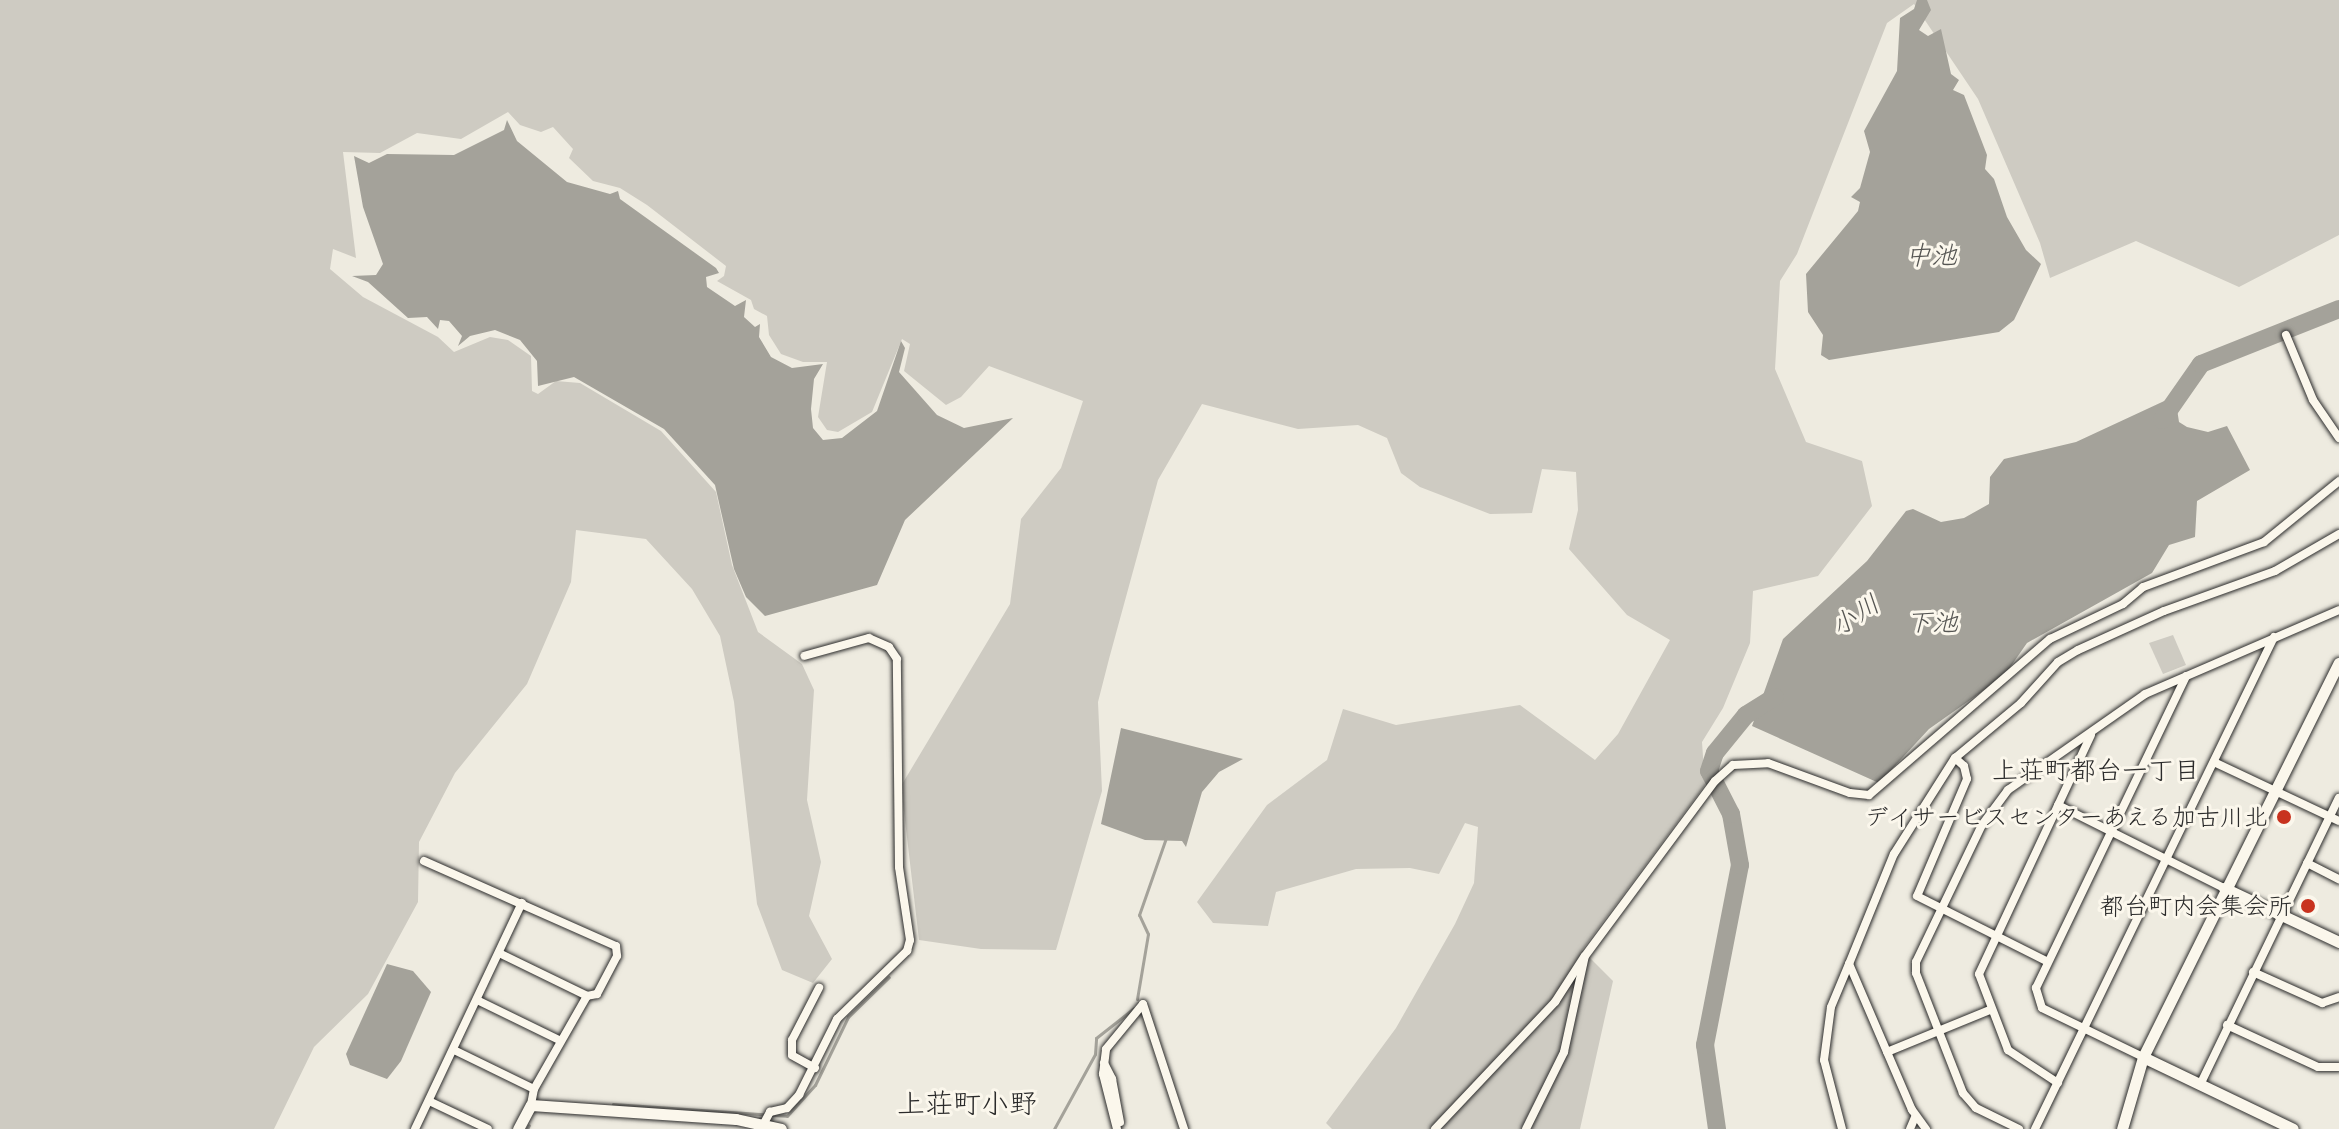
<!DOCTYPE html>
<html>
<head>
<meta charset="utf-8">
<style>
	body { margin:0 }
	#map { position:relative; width:2339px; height:1129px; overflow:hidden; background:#eeebe0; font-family:Delius,"Klee One",sans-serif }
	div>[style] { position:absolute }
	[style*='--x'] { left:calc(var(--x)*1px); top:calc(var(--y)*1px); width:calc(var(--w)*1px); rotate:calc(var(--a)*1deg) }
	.green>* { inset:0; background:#cecbc2 }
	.water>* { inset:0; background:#a4a29a }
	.stream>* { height:3px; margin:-1.5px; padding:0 1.5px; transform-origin:1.5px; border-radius:1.5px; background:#a4a29a }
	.river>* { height:18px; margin:-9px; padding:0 9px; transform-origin:9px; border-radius:9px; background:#a4a29a }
	.roads { filter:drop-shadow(0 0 2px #2b2b2b) drop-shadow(0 0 2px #2b2b2b) }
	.street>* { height:8px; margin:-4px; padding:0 4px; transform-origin:4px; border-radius:4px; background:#fbf7ec }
	.secondary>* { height:11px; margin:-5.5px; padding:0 5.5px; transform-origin:5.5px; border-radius:5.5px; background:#fbf7ec }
	.dots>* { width:22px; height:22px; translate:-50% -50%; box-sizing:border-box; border:4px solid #fbf7ec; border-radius:50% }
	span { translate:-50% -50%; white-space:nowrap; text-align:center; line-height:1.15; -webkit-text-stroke:6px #fbf7ec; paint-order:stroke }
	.poi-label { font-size:24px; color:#2b2b2b }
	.right { translate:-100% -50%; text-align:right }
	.water-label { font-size:26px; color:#555552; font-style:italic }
	.neighbourhood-label { font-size:26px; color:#2b2b2b }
	.quarter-label { font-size:28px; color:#2b2b2b }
</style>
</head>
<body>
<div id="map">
	<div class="green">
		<i style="clip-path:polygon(0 0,2339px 0,2339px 235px,2239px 287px,2136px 241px,2050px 278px,2040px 243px,1978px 99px,1914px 4px,1887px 23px,1797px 254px,1780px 281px,1775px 369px,1806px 442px,1862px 461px,1872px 506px,1818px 576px,1753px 591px,1750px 643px,1723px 708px,1702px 742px,1705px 785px,1582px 950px,1613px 981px,1580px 1129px,1332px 1129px,1326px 1123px,1396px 1028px,1455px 924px,1474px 883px,1478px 827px,1465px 823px,1439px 874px,1410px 868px,1356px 869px,1276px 892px,1268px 926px,1213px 923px,1197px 902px,1267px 805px,1327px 760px,1343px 709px,1396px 725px,1520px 705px,1595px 760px,1618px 734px,1670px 640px,1627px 615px,1569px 549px,1578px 510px,1576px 472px,1542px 469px,1532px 513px,1490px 514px,1420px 487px,1401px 473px,1387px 438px,1358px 425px,1298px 429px,1202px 404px,1158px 480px,1109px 659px,1098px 702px,1102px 791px,1056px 950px,981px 949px,919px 940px,901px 786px,1010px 604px,1021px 519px,1061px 468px,1083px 401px,989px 366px,961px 397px,946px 405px,904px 371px,910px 344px,902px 339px,872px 412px,838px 432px,827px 430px,818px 417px,827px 362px,803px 362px,781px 354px,769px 335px,767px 316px,754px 309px,751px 300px,717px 281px,724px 276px,726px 266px,647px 205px,620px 188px,593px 181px,569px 158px,573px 149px,553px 127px,541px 132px,520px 125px,508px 112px,461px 139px,417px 133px,380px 153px,343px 152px,356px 258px,333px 249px,330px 269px,363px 297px,438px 337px,454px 352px,490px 337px,508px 340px,531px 356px,532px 391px,538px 394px,556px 381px,580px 383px,661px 431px,716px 492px,732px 565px,758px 632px,802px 664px,814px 690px,807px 800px,821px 862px,809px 916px,832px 959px,813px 983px,782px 970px,757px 904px,734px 702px,720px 636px,692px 589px,646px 539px,576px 530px,571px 582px,527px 684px,455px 773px,419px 842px,418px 902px,368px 994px,314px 1047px,274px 1129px,0 1129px)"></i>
		<i style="clip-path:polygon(2173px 635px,2186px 665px,2163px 674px,2149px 643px)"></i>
	</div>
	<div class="water">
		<i style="clip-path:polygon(1917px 0,1927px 0,1931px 10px,1919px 30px,1928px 36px,1941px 29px,1951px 74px,1959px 80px,1953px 90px,1964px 95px,1987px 155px,1985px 169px,1994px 179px,2007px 217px,2026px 250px,2041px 264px,2014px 320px,1999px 332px,1829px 360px,1821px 355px,1823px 335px,1808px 312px,1806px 274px,1858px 211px,1860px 202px,1851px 197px,1860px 188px,1870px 152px,1864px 131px,1897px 71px,1900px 18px,1914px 9px)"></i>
		<i style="clip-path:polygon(507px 120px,517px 141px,567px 182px,610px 194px,618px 191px,620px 199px,716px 268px,719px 273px,706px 277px,707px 287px,735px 306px,746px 300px,744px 317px,755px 327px,760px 324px,759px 337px,771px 357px,792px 368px,823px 364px,814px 379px,811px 409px,813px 428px,823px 440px,842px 438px,877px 411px,901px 341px,905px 348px,899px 372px,937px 415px,964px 428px,1013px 418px,905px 520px,877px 585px,765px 616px,746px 597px,734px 569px,715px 485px,664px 429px,574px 377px,538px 386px,537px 361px,520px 340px,495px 330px,470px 336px,458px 346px,462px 336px,449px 321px,440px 320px,438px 329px,427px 317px,408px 318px,368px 282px,352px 276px,376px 275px,383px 264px,363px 207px,354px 156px,369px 163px,387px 154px,454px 155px,504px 130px)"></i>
		<i style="clip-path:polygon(2175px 396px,2179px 422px,2187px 427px,2208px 432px,2227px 426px,2250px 470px,2197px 501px,2195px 537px,2169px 545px,2152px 573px,2027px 643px,2004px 676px,1929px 729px,1879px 783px,1752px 726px,1783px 639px,1867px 561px,1906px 511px,1913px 509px,1941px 522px,1964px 518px,1989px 504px,1990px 477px,2004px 459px,2076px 442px)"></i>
		<i style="clip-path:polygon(1121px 728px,1243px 759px,1219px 772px,1202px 792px,1186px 847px,1182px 841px,1145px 840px,1101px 824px)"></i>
		<i style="clip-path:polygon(387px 964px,413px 971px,431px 992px,401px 1061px,387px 1079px,350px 1065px,346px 1054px)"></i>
	</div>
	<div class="stream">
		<i style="--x:1137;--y:999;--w:66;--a:-80.4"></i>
		<i style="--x:1148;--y:934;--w:21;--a:-115"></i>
		<i style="--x:1139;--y:915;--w:82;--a:-70.7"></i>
		<i style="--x:613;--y:1104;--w:174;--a:3.9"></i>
		<i style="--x:787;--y:1116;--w:42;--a:-47.9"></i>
		<i style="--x:815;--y:1085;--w:76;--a:-64.1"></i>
		<i style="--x:848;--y:1017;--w:57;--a:-44.3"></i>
		<i style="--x:527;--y:1129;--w:4;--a:-63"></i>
		<i style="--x:1054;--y:1129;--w:85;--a:-61.3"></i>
		<i style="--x:1095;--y:1054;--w:16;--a:-86"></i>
		<i style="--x:1096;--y:1038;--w:48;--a:-38.3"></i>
	</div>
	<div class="river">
		<i style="--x:2162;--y:420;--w:68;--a:-55.1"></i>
		<i style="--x:2201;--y:364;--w:149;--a:-21.7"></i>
		<i style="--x:1717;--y:1129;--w:85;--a:-98.1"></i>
		<i style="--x:1705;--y:1045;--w:183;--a:-79"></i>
		<i style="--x:1740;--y:865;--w:52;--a:-100"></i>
		<i style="--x:1731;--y:814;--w:48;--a:-117.1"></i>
		<i style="--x:1709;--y:771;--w:19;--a:-72"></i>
		<i style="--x:1715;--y:753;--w:49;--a:-50.8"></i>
		<i style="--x:1746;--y:715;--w:34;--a:-32"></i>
	</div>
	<div class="roads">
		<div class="street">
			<i style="--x:2286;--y:335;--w:70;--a:67.4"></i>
			<i style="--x:2313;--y:400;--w:46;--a:55.6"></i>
			<i style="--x:1955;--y:758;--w:12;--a:42"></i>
			<i style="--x:1964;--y:766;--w:13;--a:77"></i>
			<i style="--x:1967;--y:779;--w:127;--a:113.1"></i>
			<i style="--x:1917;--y:896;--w:144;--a:26.7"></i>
			<i style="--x:2214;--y:762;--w:138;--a:25.3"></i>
			<i style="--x:2058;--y:805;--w:186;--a:26.6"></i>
			<i style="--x:424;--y:861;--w:210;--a:23.9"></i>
			<i style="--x:616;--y:946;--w:10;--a:84"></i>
			<i style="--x:617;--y:956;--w:43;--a:117.8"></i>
			<i style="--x:597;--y:994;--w:10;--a:169"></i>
			<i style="--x:587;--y:996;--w:107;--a:119.7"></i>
			<i style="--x:534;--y:1089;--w:16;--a:101"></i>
			<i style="--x:2307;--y:863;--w:36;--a:27"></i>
			<i style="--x:499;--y:953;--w:98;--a:26"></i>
			<i style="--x:2253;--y:972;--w:76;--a:24.2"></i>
			<i style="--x:2322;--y:1003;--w:18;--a:-19"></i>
			<i style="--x:477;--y:1000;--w:93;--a:26"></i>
			<i style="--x:1143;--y:1004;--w:132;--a:71.8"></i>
			<i style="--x:2227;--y:1025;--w:100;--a:24.8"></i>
			<i style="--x:2318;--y:1067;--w:21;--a:0"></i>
			<i style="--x:454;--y:1050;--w:89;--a:26"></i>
			<i style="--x:1887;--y:1052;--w:111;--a:-22.2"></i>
			<i style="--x:2143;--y:1057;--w:112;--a:-154.1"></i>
			<i style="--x:2042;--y:1008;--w:21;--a:-107"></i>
			<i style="--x:2036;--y:988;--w:346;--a:-64.3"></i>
			<i style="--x:1104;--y:1063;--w:18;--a:63"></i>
			<i style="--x:1112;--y:1079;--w:44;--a:79.5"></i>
			<i style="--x:815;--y:1068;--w:26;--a:-151"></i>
			<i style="--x:792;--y:1055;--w:15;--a:-90"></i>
			<i style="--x:792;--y:1040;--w:59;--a:-62.6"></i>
			<i style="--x:2058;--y:1083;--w:60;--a:-146.6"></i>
			<i style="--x:2008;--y:1050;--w:81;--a:-110.9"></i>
			<i style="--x:1979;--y:974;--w:264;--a:-64.9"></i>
			<i style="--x:2200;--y:1085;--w:319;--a:-64.2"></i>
			<i style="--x:429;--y:1101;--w:65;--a:25.4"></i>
			<i style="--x:763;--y:1125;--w:15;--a:-62"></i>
			<i style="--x:770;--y:1112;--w:17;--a:-13"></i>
			<i style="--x:787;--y:1108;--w:18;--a:-47"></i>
			<i style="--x:799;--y:1095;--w:85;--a:-63.4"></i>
			<i style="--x:837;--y:1019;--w:98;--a:-44.2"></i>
			<i style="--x:907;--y:951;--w:11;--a:-75"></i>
			<i style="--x:910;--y:940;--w:74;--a:-98.6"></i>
			<i style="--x:899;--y:867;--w:208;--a:-90.6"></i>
			<i style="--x:897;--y:659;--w:14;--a:-124"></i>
			<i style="--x:889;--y:647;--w:22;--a:-156"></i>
			<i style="--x:869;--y:638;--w:67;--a:164.5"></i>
			<i style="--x:415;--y:1129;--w:250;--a:-64.7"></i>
			<i style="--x:1117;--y:1129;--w:57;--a:-104.3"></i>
			<i style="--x:1103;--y:1074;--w:25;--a:-83"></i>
			<i style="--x:1106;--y:1049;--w:58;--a:-50.6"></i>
			<i style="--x:1435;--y:1129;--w:175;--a:-46.6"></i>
			<i style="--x:1555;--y:1002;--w:54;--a:-57.2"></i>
			<i style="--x:1526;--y:1129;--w:86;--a:-63.7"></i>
			<i style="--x:1564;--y:1052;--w:98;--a:-77.7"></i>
			<i style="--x:1585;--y:956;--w:218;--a:-53.4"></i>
			<i style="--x:1715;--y:781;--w:24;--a:-42"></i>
			<i style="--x:1733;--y:765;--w:35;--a:-3"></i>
			<i style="--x:1768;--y:763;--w:87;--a:20.1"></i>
			<i style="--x:1850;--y:793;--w:19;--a:6"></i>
			<i style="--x:1869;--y:795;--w:239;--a:-40.8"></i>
			<i style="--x:2050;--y:639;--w:81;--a:-25.6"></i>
			<i style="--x:2123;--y:604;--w:26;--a:-40"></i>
			<i style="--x:2143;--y:587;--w:129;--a:-20.4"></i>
			<i style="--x:2264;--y:542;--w:97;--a:-39.1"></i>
			<i style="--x:1842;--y:1129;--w:71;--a:-104.6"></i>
			<i style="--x:1824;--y:1060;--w:53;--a:-82.5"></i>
			<i style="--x:1831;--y:1007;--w:47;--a:-67.3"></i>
			<i style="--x:1910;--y:1129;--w:13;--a:-67"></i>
			<i style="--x:1926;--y:1129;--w:24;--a:-126"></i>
			<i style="--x:1912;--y:1110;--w:159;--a:-113.3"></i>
			<i style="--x:1849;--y:964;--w:119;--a:-67.8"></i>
			<i style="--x:1894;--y:854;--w:114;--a:-57.6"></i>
			<i style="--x:1955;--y:758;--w:86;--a:-39.8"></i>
			<i style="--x:2021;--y:703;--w:55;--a:-47.9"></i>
			<i style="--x:2058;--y:662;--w:23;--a:-31"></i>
			<i style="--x:2078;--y:650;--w:94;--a:-24.4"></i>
			<i style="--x:2164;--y:611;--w:118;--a:-19.8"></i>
			<i style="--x:2275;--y:571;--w:74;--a:-30"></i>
			<i style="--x:2019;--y:1129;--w:48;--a:-154"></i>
			<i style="--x:1976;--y:1108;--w:20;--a:-131"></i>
			<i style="--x:1963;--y:1093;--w:129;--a:-111.4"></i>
			<i style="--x:1916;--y:973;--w:11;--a:-90"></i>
			<i style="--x:1916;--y:962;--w:152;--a:-64.3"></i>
			<i style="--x:1982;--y:825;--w:44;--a:-53.4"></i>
			<i style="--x:2008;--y:790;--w:167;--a:-35"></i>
			<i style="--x:2145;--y:694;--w:211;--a:-23.4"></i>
			<i style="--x:2035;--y:1129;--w:547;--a:-64.09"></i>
		</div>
		<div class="secondary">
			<i style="--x:2224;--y:888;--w:127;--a:25.2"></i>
			<i style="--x:2143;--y:1057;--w:166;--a:25.6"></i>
			<i style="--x:518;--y:1129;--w:27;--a:-62"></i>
			<i style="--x:531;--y:1105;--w:205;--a:3.9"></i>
			<i style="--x:736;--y:1119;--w:46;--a:12.5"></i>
			<i style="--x:2122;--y:1129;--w:75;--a:-73.7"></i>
			<i style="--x:2143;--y:1057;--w:440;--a:-63.6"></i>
		</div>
	</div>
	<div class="dots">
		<i style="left:2284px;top:817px;background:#c8321e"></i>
		<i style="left:2308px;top:906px;background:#c8321e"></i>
	</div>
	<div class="poi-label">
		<span class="right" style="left:2268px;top:817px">デイサービスセンターあえる加古川北</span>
		<span class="right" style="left:2292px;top:906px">都台町内会集会所</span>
	</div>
	<div class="water-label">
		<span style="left:1931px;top:255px">中池</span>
		<span style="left:1855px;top:615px;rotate:-33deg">小川</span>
		<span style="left:1932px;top:622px">下池</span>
	</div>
	<div class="neighbourhood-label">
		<span style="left:2096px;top:770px">上荘町都台一丁目</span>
	</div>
	<div class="quarter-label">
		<span style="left:967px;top:1103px">上荘町小野</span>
	</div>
</div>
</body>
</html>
